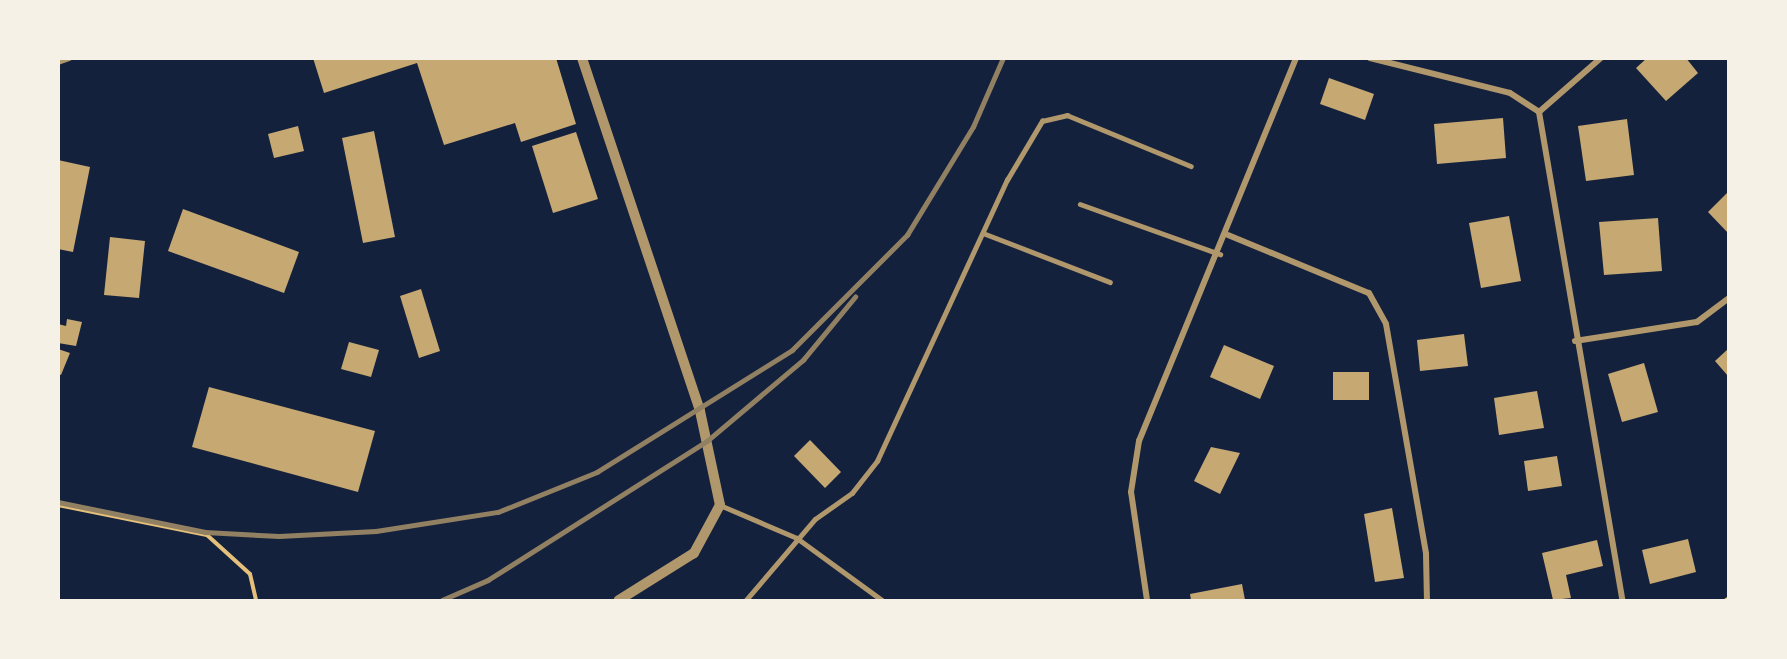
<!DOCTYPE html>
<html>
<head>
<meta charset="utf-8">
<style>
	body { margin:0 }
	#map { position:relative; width:1787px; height:659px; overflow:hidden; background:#14213d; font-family:"Fira Sans",sans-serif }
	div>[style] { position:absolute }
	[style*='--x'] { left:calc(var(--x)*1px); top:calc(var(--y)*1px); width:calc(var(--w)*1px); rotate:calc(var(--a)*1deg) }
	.building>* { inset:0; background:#c6a872 }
	.path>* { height:4px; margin:-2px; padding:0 2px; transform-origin:2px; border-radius:2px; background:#e5c07b }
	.service>* { height:4.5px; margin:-2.25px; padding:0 2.25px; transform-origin:2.25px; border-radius:2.25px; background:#b1986c }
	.minor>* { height:6px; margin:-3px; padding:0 3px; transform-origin:3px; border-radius:3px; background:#b1986c }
	.tertiary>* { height:10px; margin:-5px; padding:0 5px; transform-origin:5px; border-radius:5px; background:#b1986c }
	.rail>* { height:4.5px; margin:-2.25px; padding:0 2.25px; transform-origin:2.25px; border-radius:2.25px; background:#918062 }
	span { translate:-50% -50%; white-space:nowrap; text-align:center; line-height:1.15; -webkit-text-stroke:6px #f6f1e7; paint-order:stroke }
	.frame { position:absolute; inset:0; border:60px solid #f6f1e7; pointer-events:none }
</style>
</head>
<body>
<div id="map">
	<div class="building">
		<i style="clip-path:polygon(313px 58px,556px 58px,576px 124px,521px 142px,515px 123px,444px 145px,417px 63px,324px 93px)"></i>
		<i style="clip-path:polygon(1647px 58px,1686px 58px,1698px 73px,1666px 101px,1636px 68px)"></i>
		<i style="clip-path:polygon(1329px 78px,1374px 94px,1365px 120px,1320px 104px)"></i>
		<i style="clip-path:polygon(1503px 118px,1506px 158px,1437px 164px,1434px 124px)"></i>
		<i style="clip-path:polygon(1627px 119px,1634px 175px,1586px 181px,1578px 126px)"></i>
		<i style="clip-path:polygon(298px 126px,304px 151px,274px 158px,268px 134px)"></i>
		<i style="clip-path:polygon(374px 131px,395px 237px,363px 243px,342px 138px)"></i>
		<i style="clip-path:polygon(576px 132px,598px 199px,553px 213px,532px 146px)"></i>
		<i style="clip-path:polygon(58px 160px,90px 167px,73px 252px,58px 249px)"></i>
		<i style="clip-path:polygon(1728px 192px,1728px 233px,1708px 212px)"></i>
		<i style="clip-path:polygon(183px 209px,299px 252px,284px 293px,168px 251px)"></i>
		<i style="clip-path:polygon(1509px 216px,1521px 281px,1481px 288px,1469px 223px)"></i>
		<i style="clip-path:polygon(1658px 218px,1662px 271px,1604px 275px,1599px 222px)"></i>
		<i style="clip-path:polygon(110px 237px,145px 241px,139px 298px,104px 295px)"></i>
		<i style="clip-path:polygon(421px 289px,440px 351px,419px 358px,400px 296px)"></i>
		<i style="clip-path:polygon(67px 319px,82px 322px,76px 346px,58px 343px,58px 324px,66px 326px)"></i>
		<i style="clip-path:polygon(1464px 334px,1468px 366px,1420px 371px,1417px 340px)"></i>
		<i style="clip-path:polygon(349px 342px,379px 350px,371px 377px,341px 369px)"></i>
		<i style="clip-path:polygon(1224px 345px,1274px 366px,1260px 399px,1210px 377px)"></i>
		<i style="clip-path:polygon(58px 349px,70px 353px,61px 375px,58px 374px)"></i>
		<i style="clip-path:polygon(1728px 349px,1728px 376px,1715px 361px)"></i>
		<i style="clip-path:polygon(1644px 363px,1658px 412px,1622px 422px,1608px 374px)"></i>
		<i style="clip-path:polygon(1333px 372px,1369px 372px,1369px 400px,1333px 400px)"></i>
		<i style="clip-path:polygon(209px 387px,375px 431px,358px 492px,192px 447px)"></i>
		<i style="clip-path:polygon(1537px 391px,1544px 428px,1499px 435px,1494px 398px)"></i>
		<i style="clip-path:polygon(810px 440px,841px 472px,825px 488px,794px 456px)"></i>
		<i style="clip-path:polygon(1211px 447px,1240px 453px,1220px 494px,1194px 481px)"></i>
		<i style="clip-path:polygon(1557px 456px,1562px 486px,1528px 491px,1524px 461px)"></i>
		<i style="clip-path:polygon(1392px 508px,1404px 578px,1375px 582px,1364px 514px)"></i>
		<i style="clip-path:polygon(1688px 539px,1696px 572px,1650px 584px,1642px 550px)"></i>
		<i style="clip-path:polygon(1597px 540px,1603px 566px,1566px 575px,1571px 598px,1553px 600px,1542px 553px)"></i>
		<i style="clip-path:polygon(1242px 584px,1245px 600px,1191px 600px,1190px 594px)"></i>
	</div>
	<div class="path">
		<i style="--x:58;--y:505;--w:152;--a:11.4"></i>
		<i style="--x:207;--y:535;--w:58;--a:42.2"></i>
		<i style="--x:250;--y:574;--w:27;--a:77"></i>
		<i style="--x:1726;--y:600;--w:2;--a:-27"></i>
	</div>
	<div class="service">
		<i style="--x:1080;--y:204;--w:149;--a:19.7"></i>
		<i style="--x:983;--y:233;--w:136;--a:21.1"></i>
		<i style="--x:720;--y:505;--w:84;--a:23.2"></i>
		<i style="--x:797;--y:538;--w:105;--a:36.1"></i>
		<i style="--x:746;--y:600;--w:106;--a:-49.6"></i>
		<i style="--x:815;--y:519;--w:45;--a:-35.1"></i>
		<i style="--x:852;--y:493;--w:41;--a:-52"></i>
		<i style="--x:877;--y:461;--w:310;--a:-65.2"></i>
		<i style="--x:1007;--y:180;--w:69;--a:-59.3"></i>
		<i style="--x:1042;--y:121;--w:26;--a:-13"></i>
		<i style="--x:1067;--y:115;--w:134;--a:22.4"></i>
	</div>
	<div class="minor">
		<i style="--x:1370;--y:58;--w:144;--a:14"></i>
		<i style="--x:1510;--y:93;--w:35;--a:33"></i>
		<i style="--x:1539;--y:112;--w:82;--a:-41.1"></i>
		<i style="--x:58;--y:62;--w:12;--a:-20"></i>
		<i style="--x:1539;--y:112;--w:495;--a:80.3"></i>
		<i style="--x:1228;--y:235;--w:152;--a:22.4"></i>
		<i style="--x:1369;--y:293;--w:35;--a:61"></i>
		<i style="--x:1386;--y:324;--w:233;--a:80.1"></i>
		<i style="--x:1426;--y:554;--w:46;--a:88.8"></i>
		<i style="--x:1575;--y:341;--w:123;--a:-8.9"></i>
		<i style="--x:1697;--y:322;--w:39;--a:-37"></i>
		<i style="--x:1147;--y:600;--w:109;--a:-98.4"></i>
		<i style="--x:1131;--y:492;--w:52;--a:-81.1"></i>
		<i style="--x:1139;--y:441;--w:414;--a:-67.7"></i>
	</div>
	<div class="tertiary">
		<i style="--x:582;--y:58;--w:372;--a:71.5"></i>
		<i style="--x:700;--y:411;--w:96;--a:78"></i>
		<i style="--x:720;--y:505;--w:55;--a:118.4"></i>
		<i style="--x:694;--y:553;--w:89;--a:147.9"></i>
	</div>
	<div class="rail">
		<i style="--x:58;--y:502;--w:150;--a:11.5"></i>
		<i style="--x:205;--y:532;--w:74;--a:3.1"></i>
		<i style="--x:279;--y:536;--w:97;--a:-3"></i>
		<i style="--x:376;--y:531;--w:123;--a:-8.9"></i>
		<i style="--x:498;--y:512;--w:107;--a:-22"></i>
		<i style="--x:597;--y:472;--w:230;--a:-32"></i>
		<i style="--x:792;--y:350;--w:163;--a:-45"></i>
		<i style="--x:907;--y:235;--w:127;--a:-58.6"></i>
		<i style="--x:973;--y:127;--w:75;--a:-66.5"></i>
		<i style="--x:442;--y:600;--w:50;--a:-23.5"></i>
		<i style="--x:488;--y:580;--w:259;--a:-32.4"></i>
		<i style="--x:707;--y:441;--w:126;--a:-40.2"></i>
		<i style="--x:803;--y:360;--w:82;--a:-50.5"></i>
	</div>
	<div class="frame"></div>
</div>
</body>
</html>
